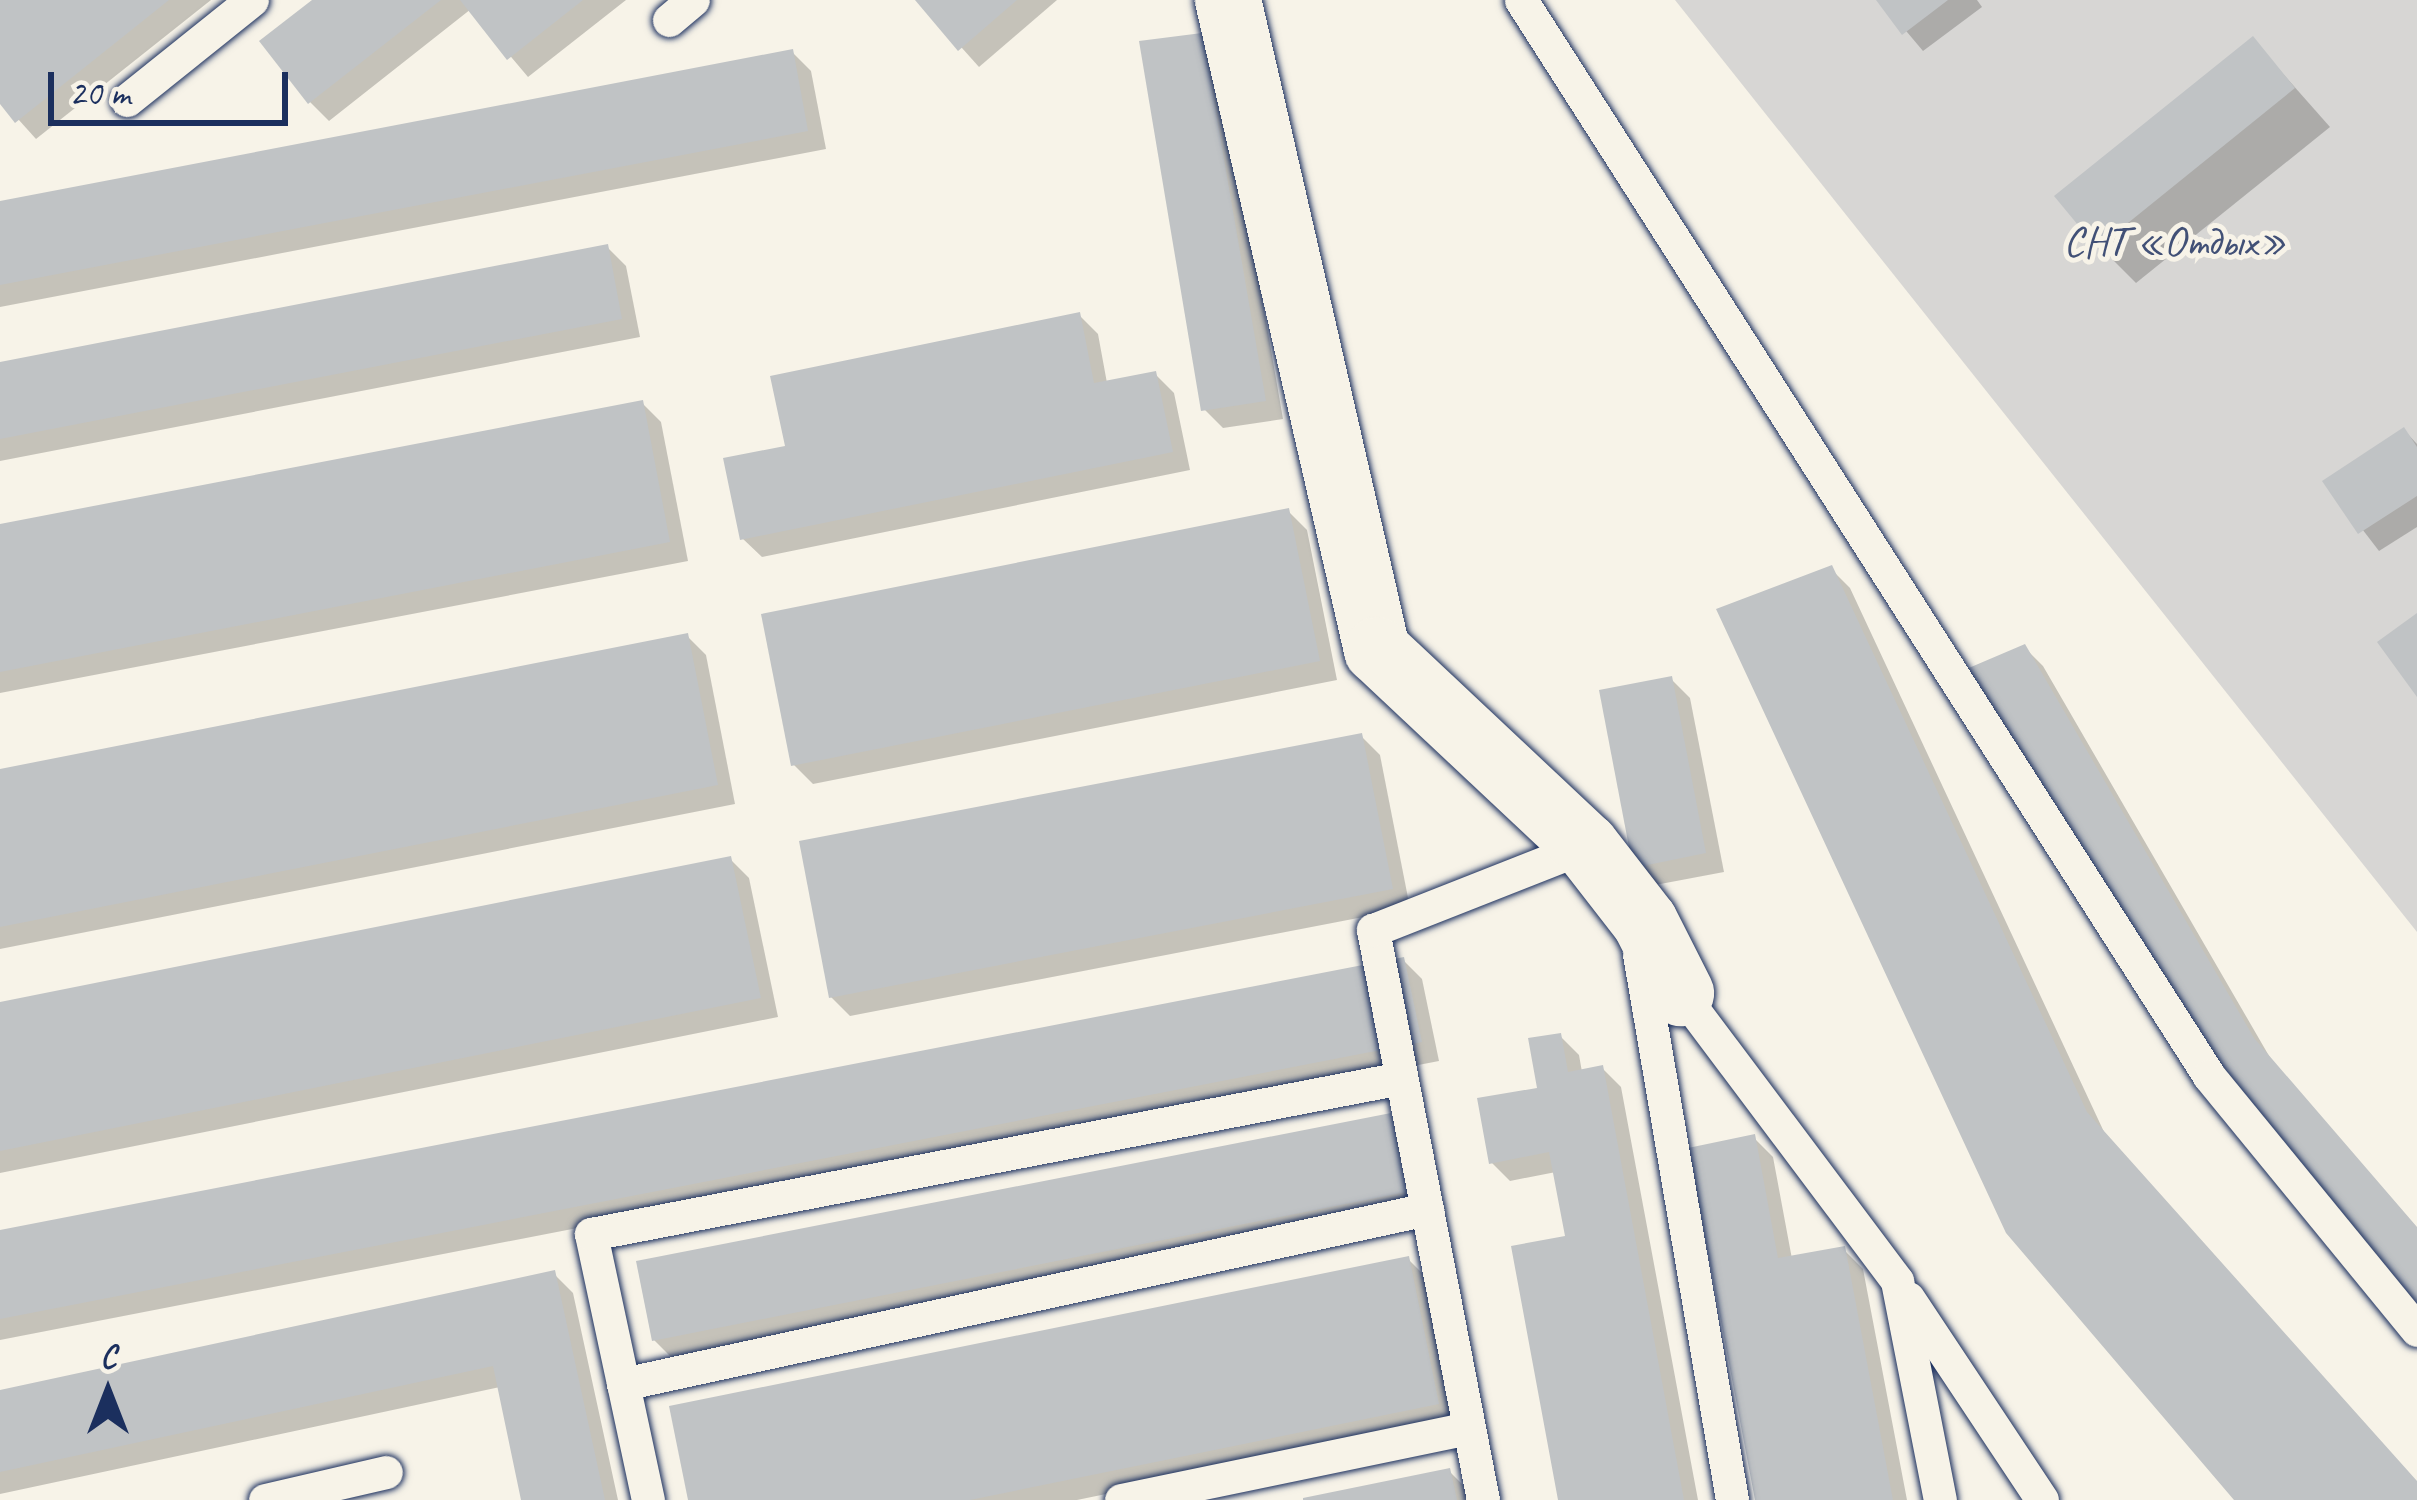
<!DOCTYPE html>
<html>
<head>
<meta charset="utf-8">
<style>
	body { margin:0 }
	#map { position:relative; width:2417px; height:1500px; overflow:hidden; background:#f7f3e8; font-family:Caveat,sans-serif }
	div>[style] { position:absolute }
	[style*='--x'] { left:calc(var(--x)*1px); top:calc(var(--y)*1px); width:calc(var(--w)*1px); rotate:calc(var(--a)*1deg) }
	.green>* { inset:0; background:#d7d6d4 }
	.shadow>* { inset:0; background:#0003 }
	.building>* { inset:0; background:#c0c3c5 }
	.roads { filter:drop-shadow(0 0 3px #1b2f5e) drop-shadow(0 0 3px #1b2f5e) }
	.lane>* { height:33px; margin:-16.5px; padding:0 16.5px; transform-origin:16.5px; border-radius:16.5px; background:#f7f3e8 }
	.street>* { height:66px; margin:-33px; padding:0 33px; transform-origin:33px; border-radius:33px; background:#f7f3e8 }
	span { translate:-50% -50%; white-space:nowrap; text-align:center; line-height:1.15; -webkit-text-stroke:10px #f7f3e8; paint-order:stroke }
	.park-label { font-size:42px; color:#415076 }
	.north { position:absolute; left:48px; top:1332px; width:120px; height:120px; -webkit-text-stroke:9px #f7f3e8; paint-order:stroke; rotate:0deg; font-size:33px; font-weight:700; line-height:48px; text-align:center; color:#1b2f5e }
	.north::after { content:''; display:block; margin:auto; width:42px; height:54px; background:#1b2f5e; clip-path:polygon(50% 0,100% 100%,50% 72%,0 100%) }
	.scale { position:absolute; left:48px; top:72px; width:240px; height:54px; box-sizing:border-box; border:6px solid #1b2f5e; border-top:0; padding-left:15px; font-size:36px; line-height:42px; white-space:nowrap; color:#1b2f5e; -webkit-text-stroke:9px #f7f3e8; paint-order:stroke }
</style>
</head>
<body>
<div id="map">
	<div class="green">
		<i style="clip-path:polygon(1675px 0,2417px 0,2417px 932px)"></i>
	</div>
	<div class="shadow">
		<i style="clip-path:polygon(0 0,211px 0,36px 139px,0 99px)"></i>
		<i style="clip-path:polygon(317px 0,626px 0,528px 77px,471px 9px,329px 121px,310px 102px)"></i>
		<i style="clip-path:polygon(919px 0,1057px 0,979px 67px)"></i>
		<i style="clip-path:polygon(1880px 0,1977px 0,1982px 7px,1923px 51px)"></i>
		<i style="clip-path:polygon(1200px 36px,1220px 55px,1283px 419px,1223px 428px,1204px 409px)"></i>
		<i style="clip-path:polygon(2253px 40px,2330px 127px,2136px 283px,2099px 246px)"></i>
		<i style="clip-path:polygon(792px 52px,811px 71px,826px 149px,0 307px,0 205px)"></i>
		<i style="clip-path:polygon(607px 247px,626px 266px,640px 337px,0 461px,0 365px)"></i>
		<i style="clip-path:polygon(1079px 315px,1098px 334px,1107px 383px,1155px 374px,1174px 393px,1190px 470px,762px 557px,742px 538px,789px 449px)"></i>
		<i style="clip-path:polygon(642px 403px,661px 422px,688px 561px,0 693px,0 527px)"></i>
		<i style="clip-path:polygon(2404px 430px,2417px 444px,2417px 527px,2379px 551px,2326px 482px)"></i>
		<i style="clip-path:polygon(1288px 511px,1307px 530px,1337px 680px,813px 784px,794px 765px)"></i>
		<i style="clip-path:polygon(1831px 569px,1850px 588px,2105px 1134px,2417px 1483px,2417px 1500px,2238px 1500px)"></i>
		<i style="clip-path:polygon(687px 636px,706px 655px,735px 804px,0 949px,0 772px)"></i>
		<i style="clip-path:polygon(2024px 647px,2043px 666px,2272px 1061px,2417px 1228px,2417px 1330px)"></i>
		<i style="clip-path:polygon(1671px 679px,1690px 698px,1724px 872px,1655px 885px,1636px 866px)"></i>
		<i style="clip-path:polygon(1361px 736px,1380px 755px,1410px 908px,850px 1016px,831px 997px)"></i>
		<i style="clip-path:polygon(730px 859px,749px 878px,778px 1017px,0 1173px,0 1005px)"></i>
		<i style="clip-path:polygon(1403px 960px,1422px 979px,1439px 1061px,0 1340px,0 1233px)"></i>
		<i style="clip-path:polygon(1560px 1036px,1579px 1055px,1582px 1072px,1602px 1068px,1621px 1087px,1698px 1500px,1561px 1500px,1568px 1238px,1556px 1172px,1510px 1181px,1491px 1162px,1540px 1090px)"></i>
		<i style="clip-path:polygon(1390px 1116px,1409px 1135px,1424px 1210px,673px 1359px,654px 1340px)"></i>
		<i style="clip-path:polygon(1754px 1138px,1773px 1157px,1792px 1259px,1844px 1250px,1863px 1269px,1907px 1500px,1758px 1500px)"></i>
		<i style="clip-path:polygon(1408px 1259px,1427px 1278px,1456px 1422px,1077px 1500px,691px 1500px)"></i>
		<i style="clip-path:polygon(554px 1274px,573px 1293px,618px 1500px,525px 1500px,500px 1387px,0 1494px,0 1393px)"></i>
		<i style="clip-path:polygon(1449px 1471px,1468px 1490px,1470px 1500px,1308px 1500px)"></i>
	</div>
	<div class="building">
		<i style="clip-path:polygon(0 0,169px 0,15px 123px,0 104px)"></i>
		<i style="clip-path:polygon(312px 0,441px 0,308px 104px,259px 41px)"></i>
		<i style="clip-path:polygon(460px 0,583px 0,507px 60px)"></i>
		<i style="clip-path:polygon(915px 0,1017px 0,958px 51px)"></i>
		<i style="clip-path:polygon(1876px 0,1948px 0,1902px 35px)"></i>
		<i style="clip-path:polygon(1202px 33px,1266px 401px,1201px 411px,1139px 41px)"></i>
		<i style="clip-path:polygon(2253px 36px,2295px 88px,2097px 248px,2054px 196px)"></i>
		<i style="clip-path:polygon(793px 49px,808px 131px,0 285px,0 201px)"></i>
		<i style="clip-path:polygon(608px 244px,622px 319px,0 439px,0 362px)"></i>
		<i style="clip-path:polygon(1080px 312px,1094px 383px,1156px 371px,1173px 452px,740px 540px,723px 458px,785px 446px,770px 376px)"></i>
		<i style="clip-path:polygon(643px 400px,670px 542px,0 672px,0 524px)"></i>
		<i style="clip-path:polygon(2404px 427px,2417px 447px,2417px 496px,2358px 534px,2322px 481px)"></i>
		<i style="clip-path:polygon(1289px 508px,1320px 661px,791px 766px,761px 614px)"></i>
		<i style="clip-path:polygon(1832px 565px,2087px 1112px,2417px 1481px,2417px 1500px,2234px 1500px,2006px 1233px,1716px 609px)"></i>
		<i style="clip-path:polygon(2417px 613px,2417px 697px,2377px 642px)"></i>
		<i style="clip-path:polygon(688px 633px,718px 785px,0 927px,0 769px)"></i>
		<i style="clip-path:polygon(2025px 644px,2254px 1038px,2417px 1227px,2417px 1335px,2205px 1081px,1957px 673px)"></i>
		<i style="clip-path:polygon(1672px 676px,1706px 853px,1633px 868px,1599px 690px)"></i>
		<i style="clip-path:polygon(1362px 733px,1393px 889px,829px 998px,799px 841px)"></i>
		<i style="clip-path:polygon(731px 856px,761px 998px,0 1151px,0 1002px)"></i>
		<i style="clip-path:polygon(1404px 957px,1422px 1042px,0 1319px,0 1230px)"></i>
		<i style="clip-path:polygon(1561px 1033px,1568px 1072px,1603px 1065px,1684px 1500px,1558px 1500px,1511px 1246px,1565px 1236px,1549px 1152px,1489px 1164px,1477px 1098px,1537px 1088px,1528px 1038px)"></i>
		<i style="clip-path:polygon(1391px 1113px,1406px 1192px,652px 1341px,636px 1261px)"></i>
		<i style="clip-path:polygon(1755px 1134px,1778px 1258px,1845px 1246px,1893px 1500px,1755px 1500px,1688px 1148px)"></i>
		<i style="clip-path:polygon(1409px 1256px,1439px 1404px,970px 1500px,688px 1500px,669px 1406px)"></i>
		<i style="clip-path:polygon(555px 1270px,605px 1500px,521px 1500px,493px 1366px,0 1472px,0 1390px)"></i>
		<i style="clip-path:polygon(1450px 1468px,1457px 1500px,1303px 1500px,1303px 1498px)"></i>
	</div>
	<div class="roads">
		<div class="lane">
			<i style="--x:1521;--y:0;--w:1277;--a:57.4"></i>
			<i style="--x:2209;--y:1076;--w:328;--a:50.7"></i>
			<i style="--x:669;--y:20;--w:31;--a:-40"></i>
			<i style="--x:127;--y:100;--w:160;--a:-38.7"></i>
			<i style="--x:1639;--y:954;--w:554;--a:80.33"></i>
			<i style="--x:1681;--y:993;--w:360;--a:53.1"></i>
			<i style="--x:1897;--y:1281;--w:223;--a:78.9"></i>
			<i style="--x:1908;--y:1298;--w:242;--a:56.4"></i>
			<i style="--x:623;--y:1384;--w:823;--a:-12.28"></i>
			<i style="--x:265;--y:1500;--w:124;--a:-13"></i>
			<i style="--x:648;--y:1500;--w:272;--a:-102.1"></i>
			<i style="--x:591;--y:1234;--w:825;--a:-10.9"></i>
			<i style="--x:1121;--y:1500;--w:355;--a:-11.7"></i>
			<i style="--x:1483;--y:1500;--w:581;--a:-100.92"></i>
			<i style="--x:1373;--y:930;--w:229;--a:-21.5"></i>
		</div>
		<div class="street">
			<i style="--x:1228;--y:0;--w:667;--a:77.09"></i>
			<i style="--x:1377;--y:650;--w:287;--a:43.2"></i>
			<i style="--x:1586;--y:846;--w:96;--a:52.2"></i>
			<i style="--x:1645;--y:922;--w:80;--a:63.1"></i>
		</div>
	</div>
	<div class="park-label">
		<span style="left:2175px;top:242px">СНТ «Отдых»</span>
	</div>
	<div class="north">С</div>
	<div class="scale">20 m</div>
</div>
</body>
</html>
